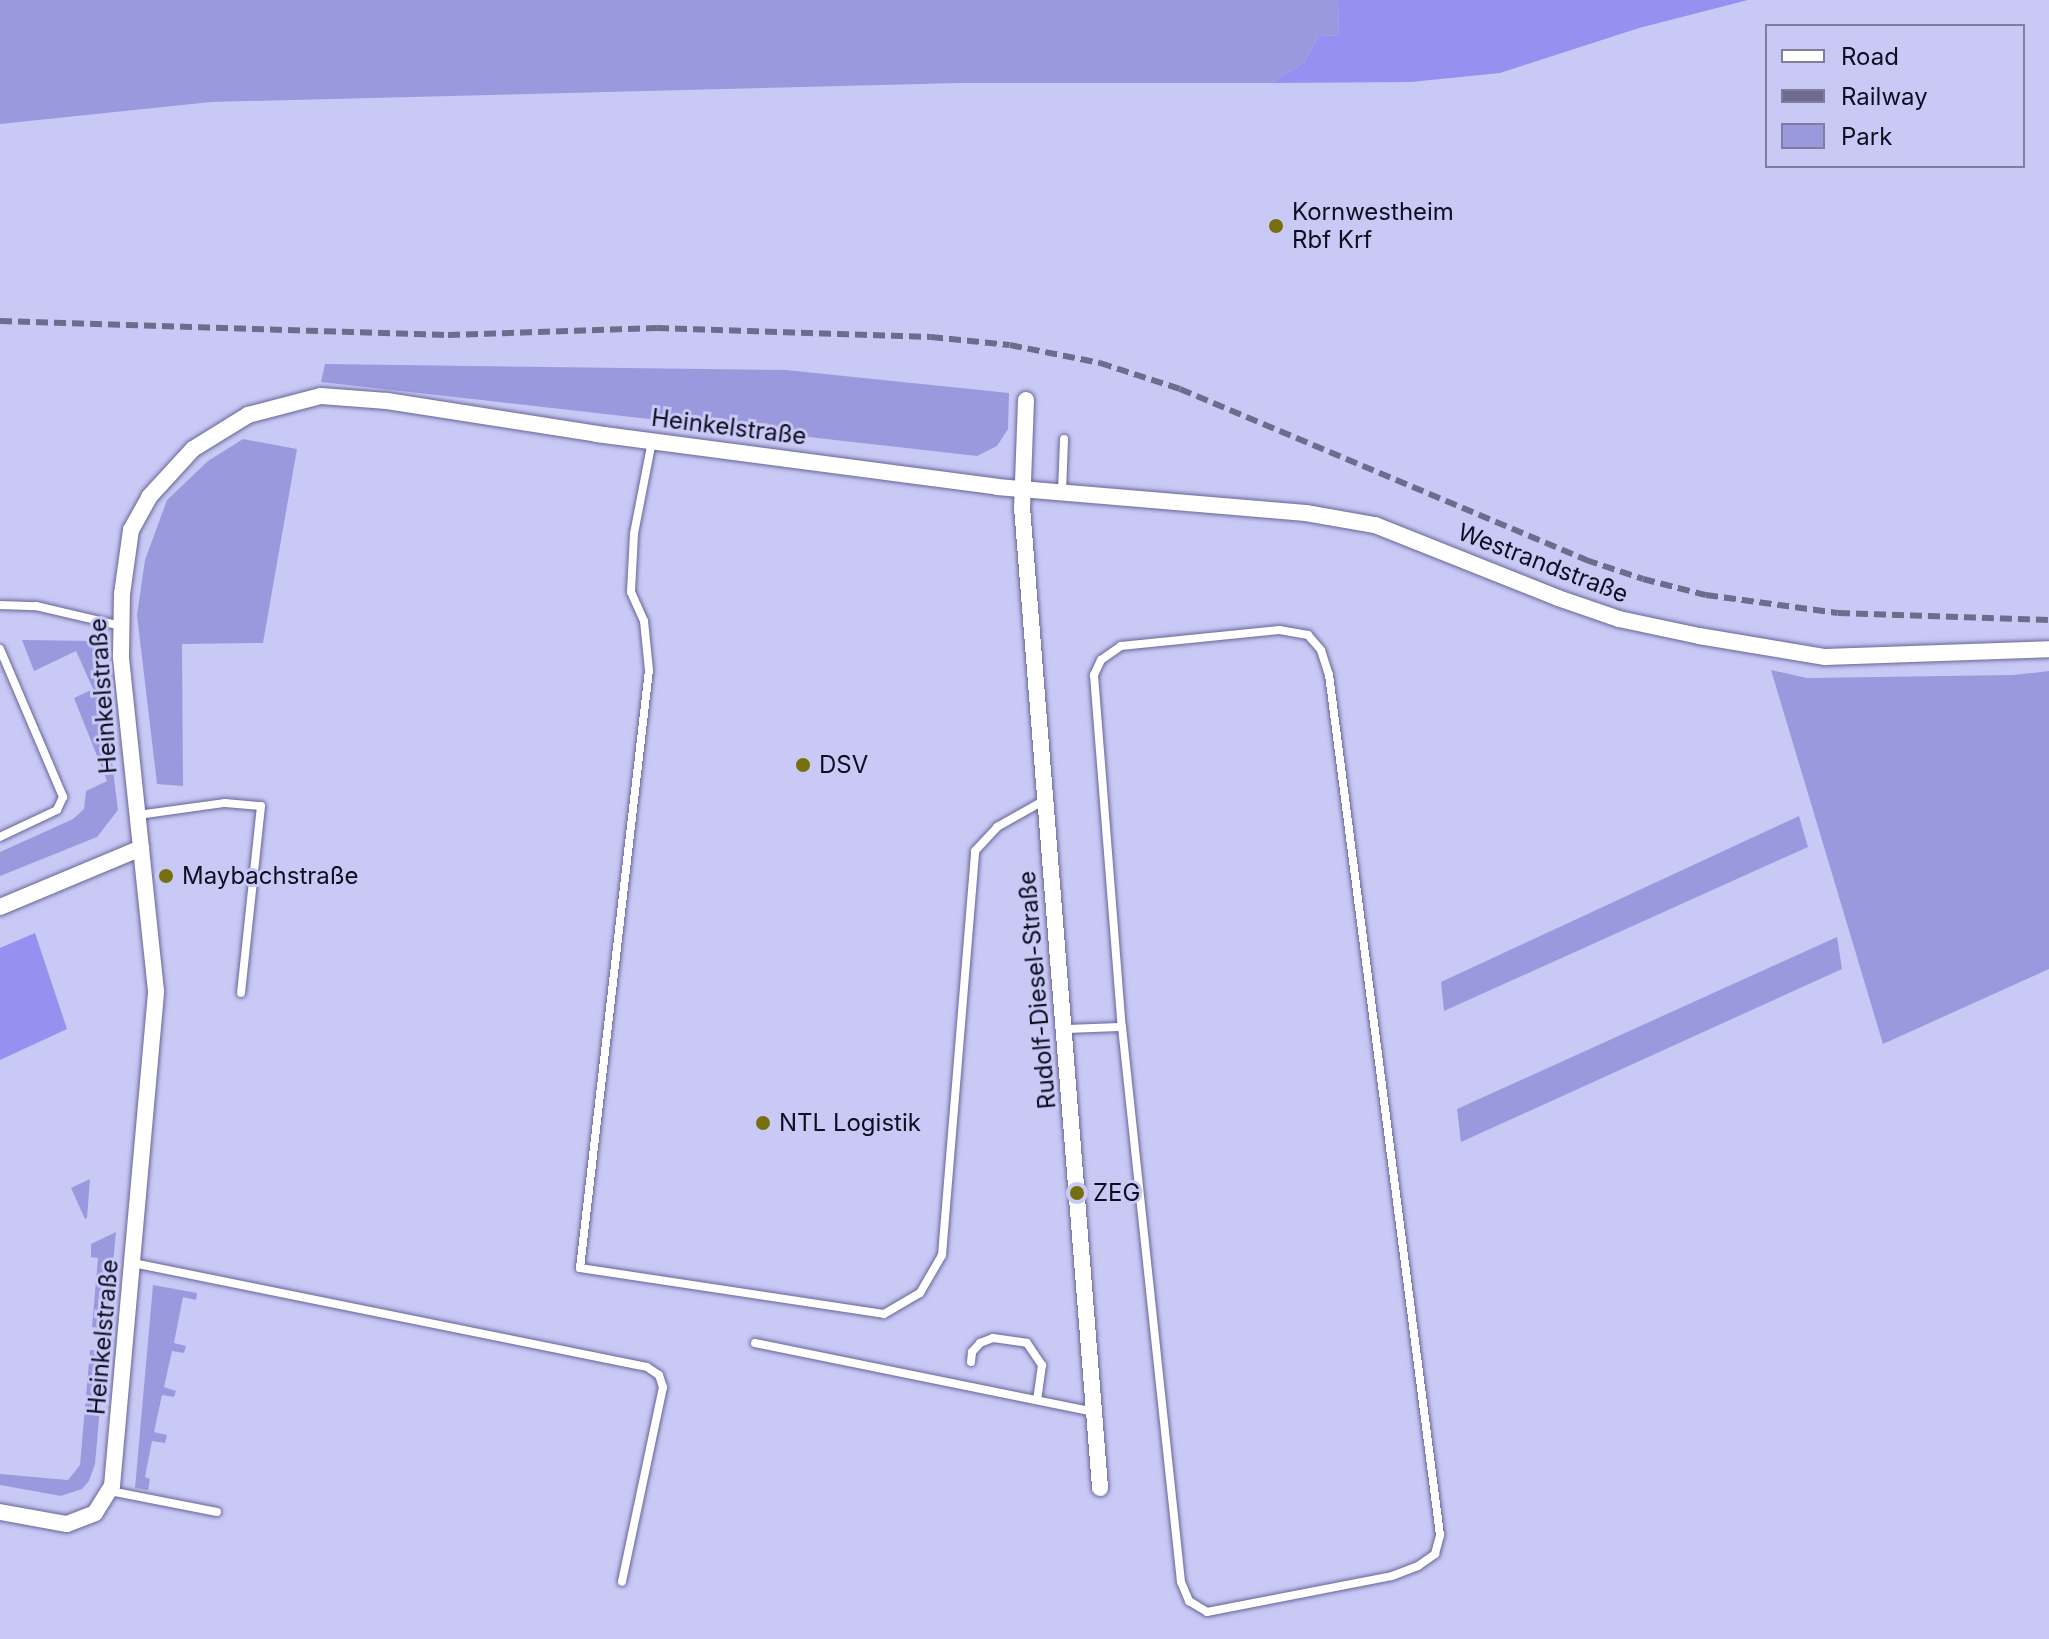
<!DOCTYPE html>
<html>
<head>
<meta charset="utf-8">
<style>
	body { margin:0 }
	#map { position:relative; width:2049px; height:1639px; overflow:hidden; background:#c9c9f6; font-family:Inter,sans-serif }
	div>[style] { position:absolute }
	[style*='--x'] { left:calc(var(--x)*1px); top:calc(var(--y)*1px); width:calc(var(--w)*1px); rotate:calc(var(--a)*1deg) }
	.green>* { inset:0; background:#9b99de }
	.forest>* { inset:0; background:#9691f1 }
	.roads { filter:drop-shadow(0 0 2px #666596) drop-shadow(0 0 2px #666596) }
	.lane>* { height:8px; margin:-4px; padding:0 4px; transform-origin:4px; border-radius:4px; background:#fff }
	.street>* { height:16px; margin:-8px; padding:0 8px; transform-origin:8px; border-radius:8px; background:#fff }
	.rail>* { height:6px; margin-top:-3px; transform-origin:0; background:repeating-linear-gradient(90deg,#6d6c8c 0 12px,transparent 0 18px) }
	.dots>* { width:22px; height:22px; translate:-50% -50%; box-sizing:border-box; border:4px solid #c9c9f6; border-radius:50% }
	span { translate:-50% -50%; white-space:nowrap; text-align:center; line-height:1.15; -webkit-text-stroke:6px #c9c9f6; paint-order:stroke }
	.poi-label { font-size:24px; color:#0f0d20 }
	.left { translate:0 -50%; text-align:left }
	.street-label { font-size:24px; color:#0f0d20 }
	.legend { position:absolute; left:1765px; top:24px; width:260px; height:144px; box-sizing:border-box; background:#c9c9f6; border:2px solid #7f7ea0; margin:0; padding:10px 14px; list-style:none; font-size:24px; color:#0f0d20 }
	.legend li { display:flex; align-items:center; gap:16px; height:40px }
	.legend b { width:40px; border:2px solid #7f7ea0 }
</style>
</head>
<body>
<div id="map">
	<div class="green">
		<i style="clip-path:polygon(0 0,1338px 0,1339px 36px,1319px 35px,1304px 63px,1271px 83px,960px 83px,211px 102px,0 124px)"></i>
		<i style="clip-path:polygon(325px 364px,786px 370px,1009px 393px,1008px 429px,997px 446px,977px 456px,321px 382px)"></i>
		<i style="clip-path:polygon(243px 439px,297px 449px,263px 643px,182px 644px,183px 786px,157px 784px,137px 615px,145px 560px,167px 500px,208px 461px)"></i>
		<i style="clip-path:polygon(22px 640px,97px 641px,118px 810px,97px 837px,0 876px,0 852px,73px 819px,84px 809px,86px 791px,107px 781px,74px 698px,93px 689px,76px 651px,34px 671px)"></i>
		<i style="clip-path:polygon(1771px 670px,1807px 678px,2013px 675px,2049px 671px,2049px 969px,1883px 1044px)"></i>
		<i style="clip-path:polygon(1799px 816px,1808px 847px,1444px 1011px,1441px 982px)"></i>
		<i style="clip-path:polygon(1837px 937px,1842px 969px,1461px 1142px,1457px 1109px)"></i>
		<i style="clip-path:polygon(90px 1179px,87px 1218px,85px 1219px,71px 1188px)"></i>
		<i style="clip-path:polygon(116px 1232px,107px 1329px,92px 1327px,98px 1258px,91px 1257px,91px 1244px)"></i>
		<i style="clip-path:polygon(153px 1285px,197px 1293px,196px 1300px,183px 1297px,174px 1343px,186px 1346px,184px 1353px,172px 1351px,164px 1387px,176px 1391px,174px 1397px,162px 1395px,154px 1432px,167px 1435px,165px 1443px,152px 1441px,145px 1477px,150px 1479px,148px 1490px,135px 1488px)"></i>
		<i style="clip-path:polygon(90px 1350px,105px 1351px,95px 1464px,89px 1481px,82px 1489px,61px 1496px,0 1485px,0 1474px,68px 1480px,80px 1465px)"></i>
	</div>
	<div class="forest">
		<i style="clip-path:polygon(1338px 0,1748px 0,1639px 28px,1500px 73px,1411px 82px,1271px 83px,1304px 63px,1319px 35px,1339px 36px)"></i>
		<i style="clip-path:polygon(35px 933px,67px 1029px,0 1060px,0 948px)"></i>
	</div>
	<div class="roads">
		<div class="lane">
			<i style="--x:652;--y:441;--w:95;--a:101"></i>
			<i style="--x:634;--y:534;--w:58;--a:93"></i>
			<i style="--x:631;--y:592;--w:32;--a:66"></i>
			<i style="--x:644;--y:621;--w:49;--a:84.2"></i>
			<i style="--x:649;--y:670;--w:602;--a:96.58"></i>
			<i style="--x:580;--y:1268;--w:307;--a:8.6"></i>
			<i style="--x:884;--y:1314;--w:42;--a:-30.3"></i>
			<i style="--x:920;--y:1293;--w:44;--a:-59.9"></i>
			<i style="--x:942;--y:1255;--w:405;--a:-85.3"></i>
			<i style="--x:975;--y:851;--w:33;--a:-47"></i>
			<i style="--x:997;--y:827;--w:55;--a:-29.4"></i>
			<i style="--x:1062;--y:492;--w:53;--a:-87.8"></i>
			<i style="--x:0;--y:605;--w:36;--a:2"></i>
			<i style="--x:36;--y:606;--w:87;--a:13.2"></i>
			<i style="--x:0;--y:649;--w:161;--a:66.9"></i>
			<i style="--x:63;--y:797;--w:14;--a:115"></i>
			<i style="--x:57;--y:810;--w:63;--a:154.7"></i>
			<i style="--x:138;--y:815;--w:88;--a:-7.9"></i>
			<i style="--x:225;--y:803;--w:36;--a:5"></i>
			<i style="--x:261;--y:806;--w:188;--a:96.1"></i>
			<i style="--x:1064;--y:1029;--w:58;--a:-2"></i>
			<i style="--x:1122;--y:1027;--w:558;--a:83.93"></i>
			<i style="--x:1181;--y:1582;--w:21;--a:67"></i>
			<i style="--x:1189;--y:1601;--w:21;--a:31"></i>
			<i style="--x:1207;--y:1612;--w:188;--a:-11"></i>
			<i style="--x:1392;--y:1576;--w:28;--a:-21"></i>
			<i style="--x:1418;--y:1566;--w:21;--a:-35"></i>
			<i style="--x:1435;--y:1554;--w:20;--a:-75"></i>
			<i style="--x:1440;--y:1535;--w:867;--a:-97.35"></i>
			<i style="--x:1329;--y:675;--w:26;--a:-108"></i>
			<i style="--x:1321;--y:650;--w:20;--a:-131"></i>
			<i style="--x:1308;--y:635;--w:29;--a:-170"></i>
			<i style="--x:1279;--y:630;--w:159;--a:174.2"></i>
			<i style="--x:1121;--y:646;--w:24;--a:145"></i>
			<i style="--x:1101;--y:660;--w:17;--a:115"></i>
			<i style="--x:1094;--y:675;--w:353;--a:85.5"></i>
			<i style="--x:133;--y:1263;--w:524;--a:11.44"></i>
			<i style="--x:647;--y:1367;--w:14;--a:34"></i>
			<i style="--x:659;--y:1375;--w:13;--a:72"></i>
			<i style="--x:663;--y:1387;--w:199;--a:101.9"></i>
			<i style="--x:755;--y:1343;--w:345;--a:11.5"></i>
			<i style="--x:971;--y:1362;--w:10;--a:-84"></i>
			<i style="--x:972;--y:1352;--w:12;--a:-48"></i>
			<i style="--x:980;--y:1343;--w:14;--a:-21"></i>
			<i style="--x:993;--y:1338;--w:34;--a:8"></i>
			<i style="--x:1027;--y:1343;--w:27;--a:56"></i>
			<i style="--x:1042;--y:1365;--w:34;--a:98"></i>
			<i style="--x:110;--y:1491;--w:109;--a:11.1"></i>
		</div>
		<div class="street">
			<i style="--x:1026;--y:400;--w:107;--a:92.1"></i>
			<i style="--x:1022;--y:507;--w:984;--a:85.45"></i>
			<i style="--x:0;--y:907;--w:153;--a:-22.7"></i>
			<i style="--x:0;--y:1512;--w:68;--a:10.2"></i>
			<i style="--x:67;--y:1524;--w:30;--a:-21"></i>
			<i style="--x:95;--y:1513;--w:32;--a:-58"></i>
			<i style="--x:112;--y:1486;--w:497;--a:-84.9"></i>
			<i style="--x:156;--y:991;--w:337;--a:-96"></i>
			<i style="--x:121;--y:656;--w:62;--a:-89.1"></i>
			<i style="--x:122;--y:594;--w:65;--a:-82"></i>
			<i style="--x:131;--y:530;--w:38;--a:-61"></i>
			<i style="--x:149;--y:497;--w:65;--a:-47.5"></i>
			<i style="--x:193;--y:449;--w:65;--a:-31.7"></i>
			<i style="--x:248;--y:415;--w:75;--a:-14.6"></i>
			<i style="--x:321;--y:396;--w:66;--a:4.3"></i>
			<i style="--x:387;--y:401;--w:213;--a:8.9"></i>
			<i style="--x:597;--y:434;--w:403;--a:7.5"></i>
			<i style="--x:997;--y:487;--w:310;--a:4.8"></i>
			<i style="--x:1306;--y:513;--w:70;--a:9.9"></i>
			<i style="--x:1375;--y:525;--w:197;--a:21.7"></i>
			<i style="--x:1558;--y:598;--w:65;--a:19"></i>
			<i style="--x:1619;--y:619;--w:82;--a:12"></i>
			<i style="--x:1699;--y:636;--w:128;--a:9.5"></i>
			<i style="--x:1825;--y:657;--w:224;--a:-2"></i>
		</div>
	</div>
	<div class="rail">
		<i style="--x:0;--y:321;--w:448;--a:1.8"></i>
		<i style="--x:448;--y:335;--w:209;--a:-1.9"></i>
		<i style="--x:657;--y:328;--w:274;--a:1.9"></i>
		<i style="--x:931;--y:337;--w:79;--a:5.8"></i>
		<i style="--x:1010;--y:345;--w:92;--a:11.3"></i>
		<i style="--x:1100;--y:363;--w:84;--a:18"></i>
		<i style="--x:1180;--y:389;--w:441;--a:22.8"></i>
		<i style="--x:1586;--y:560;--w:60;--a:18.4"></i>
		<i style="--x:1643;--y:579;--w:65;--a:14.3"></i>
		<i style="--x:1706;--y:595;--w:133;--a:7.8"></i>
		<i style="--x:1838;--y:613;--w:211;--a:1.9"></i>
	</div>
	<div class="dots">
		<i style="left:1276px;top:226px;background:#766f0e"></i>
		<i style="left:803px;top:765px;background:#766f0e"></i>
		<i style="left:166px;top:876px;background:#766f0e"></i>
		<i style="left:763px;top:1123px;background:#766f0e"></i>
		<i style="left:1077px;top:1193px;background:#766f0e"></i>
	</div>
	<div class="poi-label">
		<span class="left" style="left:1292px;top:226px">Kornwestheim<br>Rbf Krf</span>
		<span class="left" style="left:819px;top:765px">DSV</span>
		<span class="left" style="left:182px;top:876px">Maybachstraße</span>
		<span class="left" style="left:779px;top:1123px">NTL Logistik</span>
		<span class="left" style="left:1093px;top:1193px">ZEG</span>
	</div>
	<div class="street-label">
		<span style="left:729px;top:427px;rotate:7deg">Heinkelstraße</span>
		<span style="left:1543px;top:563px;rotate:21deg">Westrandstraße</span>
		<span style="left:103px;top:696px;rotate:-94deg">Heinkelstraße</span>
		<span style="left:1037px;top:990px;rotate:-95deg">Rudolf-Diesel-Straße</span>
		<span style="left:103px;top:1337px;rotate:-85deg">Heinkelstraße</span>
	</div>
	<ul class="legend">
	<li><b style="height:10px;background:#fff"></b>Road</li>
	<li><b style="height:10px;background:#6d6c8c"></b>Railway</li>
	<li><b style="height:22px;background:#9b99de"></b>Park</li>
	</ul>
</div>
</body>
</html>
